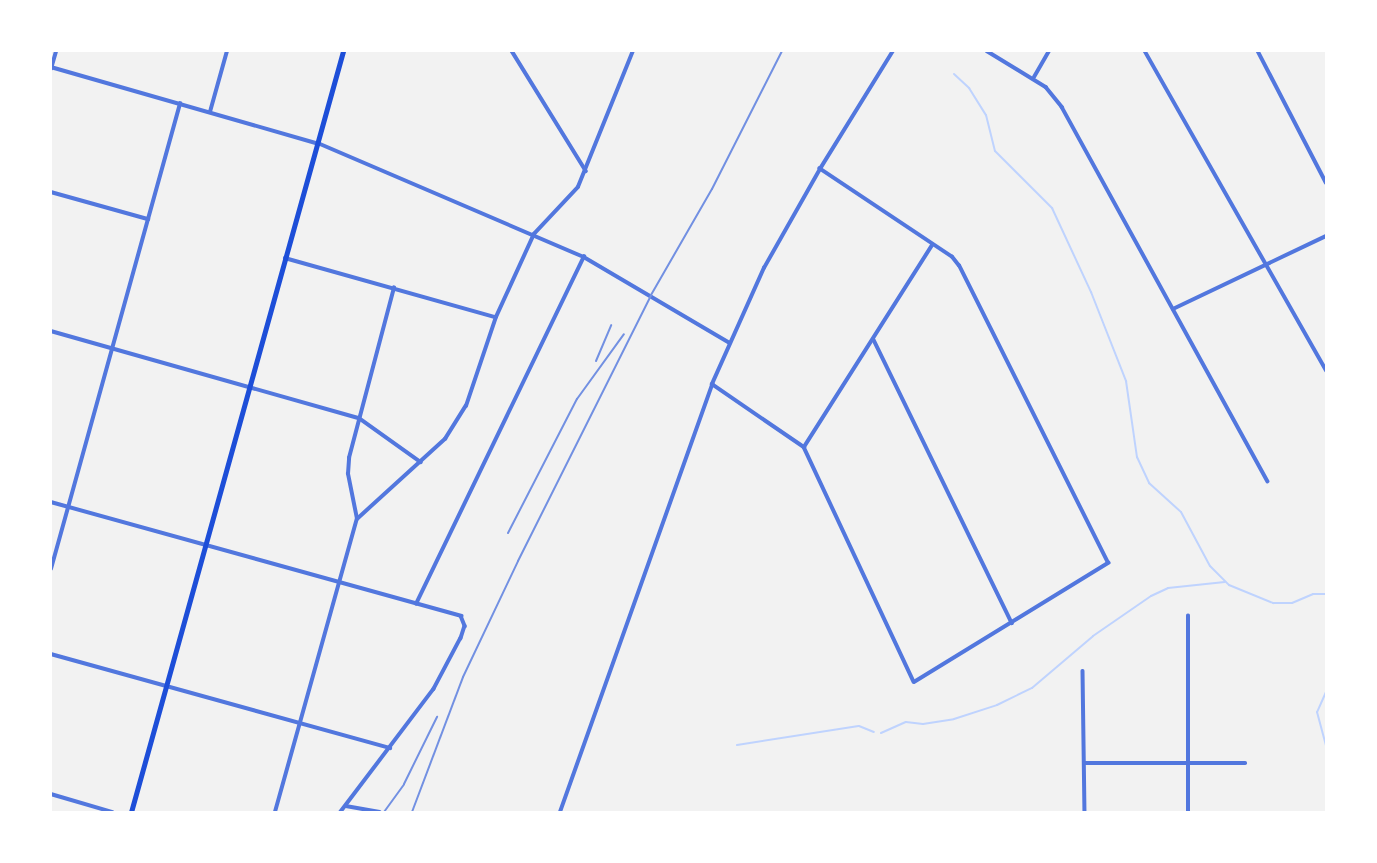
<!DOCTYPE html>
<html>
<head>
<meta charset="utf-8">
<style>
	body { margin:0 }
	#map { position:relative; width:1377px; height:863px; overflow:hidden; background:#f2f2f2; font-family:Georgia,serif }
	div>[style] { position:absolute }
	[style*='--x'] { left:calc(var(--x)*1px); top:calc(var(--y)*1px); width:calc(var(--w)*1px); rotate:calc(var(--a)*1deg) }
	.stream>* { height:2px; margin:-1px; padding:0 1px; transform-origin:1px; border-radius:1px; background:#bfd3fe }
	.minor>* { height:3.5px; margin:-1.75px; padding:0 1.75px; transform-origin:1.75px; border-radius:1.75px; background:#5277de }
	.tertiary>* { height:3.5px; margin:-1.75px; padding:0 1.75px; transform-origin:1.75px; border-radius:1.75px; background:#5277de }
	.primary>* { height:5px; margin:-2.5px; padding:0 2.5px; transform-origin:2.5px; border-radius:2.5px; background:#1d4ed8 }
	.rail>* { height:2px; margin:-1px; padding:0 1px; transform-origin:1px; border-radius:1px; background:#7290e2 }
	span { translate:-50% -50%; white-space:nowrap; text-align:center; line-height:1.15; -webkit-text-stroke:5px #fff; paint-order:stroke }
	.frame { position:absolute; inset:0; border:52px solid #fff; pointer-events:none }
</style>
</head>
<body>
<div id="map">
	<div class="stream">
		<i style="--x:954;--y:74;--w:21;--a:43"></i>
		<i style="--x:969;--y:88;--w:32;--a:58"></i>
		<i style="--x:986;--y:115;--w:37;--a:76"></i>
		<i style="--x:995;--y:151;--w:81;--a:45"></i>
		<i style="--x:1052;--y:208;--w:93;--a:65.1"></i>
		<i style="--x:1091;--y:292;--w:96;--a:68.5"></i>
		<i style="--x:1126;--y:381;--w:77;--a:81.8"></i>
		<i style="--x:1137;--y:457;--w:29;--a:65"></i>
		<i style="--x:1149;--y:483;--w:43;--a:42.2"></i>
		<i style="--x:1181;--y:512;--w:61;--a:61.8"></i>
		<i style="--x:1210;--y:566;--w:27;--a:45"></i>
		<i style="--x:1229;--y:585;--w:48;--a:22.2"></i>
		<i style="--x:1273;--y:603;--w:19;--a:0"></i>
		<i style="--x:1292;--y:603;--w:23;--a:-23"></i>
		<i style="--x:1313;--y:594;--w:13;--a:0"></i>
		<i style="--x:1326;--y:692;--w:22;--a:114"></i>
		<i style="--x:1317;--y:712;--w:35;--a:75"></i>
		<i style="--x:881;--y:733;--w:27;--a:-24"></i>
		<i style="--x:906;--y:722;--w:17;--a:7"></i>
		<i style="--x:923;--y:724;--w:31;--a:-9"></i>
		<i style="--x:954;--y:719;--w:45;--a:-18"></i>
		<i style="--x:997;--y:705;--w:39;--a:-26"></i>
		<i style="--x:1032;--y:688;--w:80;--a:-40.4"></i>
		<i style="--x:1093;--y:636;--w:70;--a:-34.6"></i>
		<i style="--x:1151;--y:596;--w:19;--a:-25"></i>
		<i style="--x:1168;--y:588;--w:57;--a:-6"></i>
		<i style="--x:737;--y:745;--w:123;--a:-8.9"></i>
		<i style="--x:859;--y:726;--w:16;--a:22"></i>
	</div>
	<div class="minor">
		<i style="--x:512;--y:51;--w:141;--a:58.3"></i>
		<i style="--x:987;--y:51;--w:69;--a:31.4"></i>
		<i style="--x:1046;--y:87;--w:26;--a:51"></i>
		<i style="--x:1062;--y:107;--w:427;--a:61.2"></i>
		<i style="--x:1145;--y:51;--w:367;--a:60.4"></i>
		<i style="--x:1258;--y:51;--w:148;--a:62.6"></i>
		<i style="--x:51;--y:69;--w:19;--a:-74"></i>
		<i style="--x:1034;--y:77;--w:30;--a:-60"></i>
		<i style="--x:210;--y:112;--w:63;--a:-74.4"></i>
		<i style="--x:318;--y:143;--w:289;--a:23.2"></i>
		<i style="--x:584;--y:257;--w:169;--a:30.5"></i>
		<i style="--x:51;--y:192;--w:101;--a:15.6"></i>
		<i style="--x:285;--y:258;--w:218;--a:15.7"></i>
		<i style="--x:1173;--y:309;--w:170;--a:-25.5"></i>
		<i style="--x:51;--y:331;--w:320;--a:15.8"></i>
		<i style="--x:359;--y:418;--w:76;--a:35.4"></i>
		<i style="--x:874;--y:340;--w:315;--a:64"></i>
		<i style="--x:712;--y:384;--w:112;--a:34.4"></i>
		<i style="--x:804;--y:447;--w:259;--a:64.9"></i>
		<i style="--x:914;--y:682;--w:228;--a:-31.5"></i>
		<i style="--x:1108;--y:563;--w:332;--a:-116.6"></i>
		<i style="--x:959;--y:266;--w:11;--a:-128"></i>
		<i style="--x:952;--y:257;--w:159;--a:-146.3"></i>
		<i style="--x:804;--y:447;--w:239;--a:-57.6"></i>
		<i style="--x:51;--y:502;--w:426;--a:15.5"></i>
		<i style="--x:461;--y:616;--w:11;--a:68"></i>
		<i style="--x:465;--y:626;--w:13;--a:108"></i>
		<i style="--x:461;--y:638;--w:58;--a:117.9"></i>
		<i style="--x:434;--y:689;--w:154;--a:127.1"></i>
		<i style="--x:357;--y:519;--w:46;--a:-101.3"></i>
		<i style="--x:348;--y:474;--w:16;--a:-86"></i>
		<i style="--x:349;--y:458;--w:176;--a:-75.2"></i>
		<i style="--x:51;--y:569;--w:483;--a:-74.5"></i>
		<i style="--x:416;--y:604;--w:386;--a:-64.2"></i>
		<i style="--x:51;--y:654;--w:352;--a:15.5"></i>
		<i style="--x:1083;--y:671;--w:141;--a:89.2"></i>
		<i style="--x:1084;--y:763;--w:161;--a:0"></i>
		<i style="--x:51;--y:794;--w:64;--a:16.4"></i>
		<i style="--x:346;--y:806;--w:34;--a:10"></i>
		<i style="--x:275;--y:812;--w:304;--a:-74.4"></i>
		<i style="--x:357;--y:519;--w:119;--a:-42.3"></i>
		<i style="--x:445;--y:439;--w:39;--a:-58"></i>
		<i style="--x:466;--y:406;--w:94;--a:-71.4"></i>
		<i style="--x:496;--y:317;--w:91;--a:-65.4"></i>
		<i style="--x:534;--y:234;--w:64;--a:-46.9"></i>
		<i style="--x:578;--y:187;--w:147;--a:-68"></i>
		<i style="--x:1188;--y:812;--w:196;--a:-90"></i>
	</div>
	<div class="tertiary">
		<i style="--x:51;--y:67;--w:276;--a:16"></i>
		<i style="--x:560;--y:812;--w:454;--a:-70.4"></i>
		<i style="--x:712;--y:384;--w:127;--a:-65.9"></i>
		<i style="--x:764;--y:268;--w:114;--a:-60.5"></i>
		<i style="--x:820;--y:169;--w:139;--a:-58.3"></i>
	</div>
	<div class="primary">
		<i style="--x:131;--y:812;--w:790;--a:-74.43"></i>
	</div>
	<div class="rail">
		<i style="--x:596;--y:361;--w:39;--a:-67"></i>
		<i style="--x:508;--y:533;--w:151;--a:-62.8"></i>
		<i style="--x:577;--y:399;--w:80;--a:-54.1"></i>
		<i style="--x:384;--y:812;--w:34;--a:-54"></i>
		<i style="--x:404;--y:784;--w:75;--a:-63.8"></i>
		<i style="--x:412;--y:812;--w:144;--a:-69.3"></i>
		<i style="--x:463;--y:677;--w:128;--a:-64.6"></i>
		<i style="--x:518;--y:561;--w:297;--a:-63.4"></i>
		<i style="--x:651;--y:295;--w:122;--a:-60.1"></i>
		<i style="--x:712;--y:189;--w:155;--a:-63.1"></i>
	</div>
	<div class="frame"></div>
</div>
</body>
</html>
